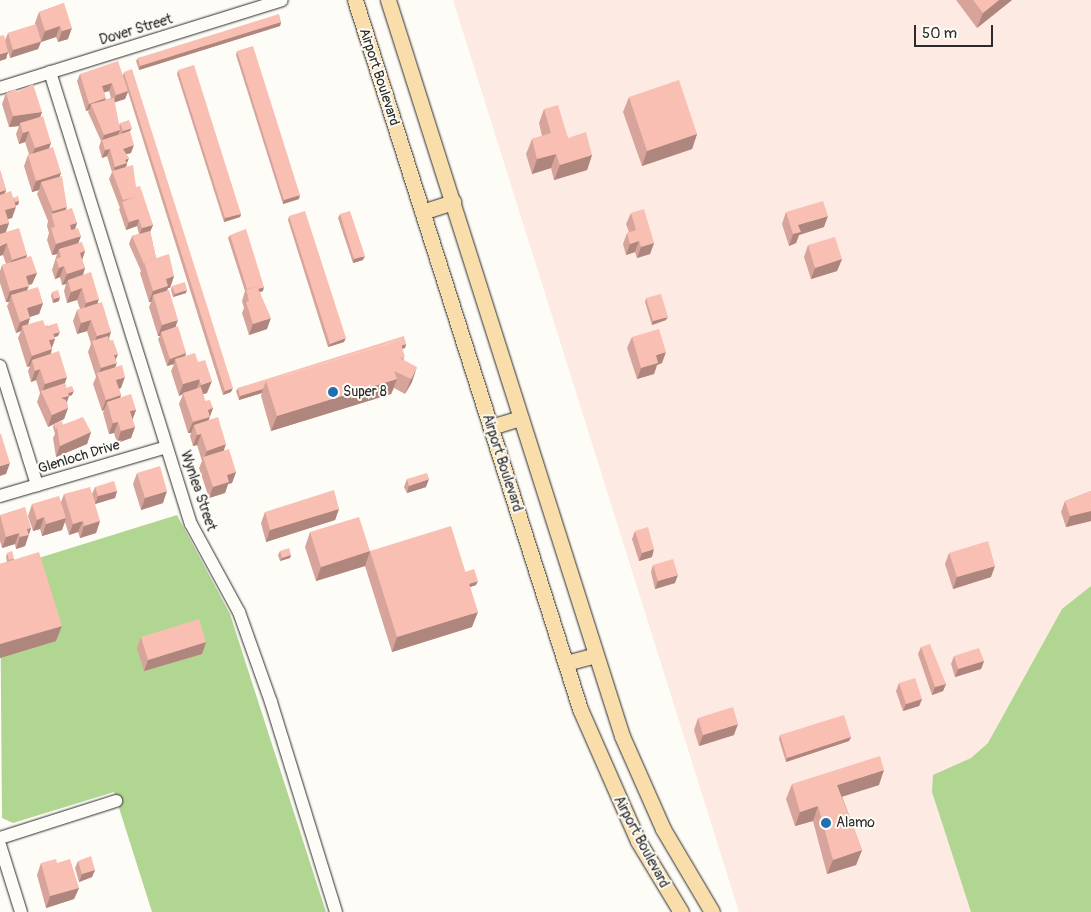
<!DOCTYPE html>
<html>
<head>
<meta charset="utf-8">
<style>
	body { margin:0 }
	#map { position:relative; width:1091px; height:912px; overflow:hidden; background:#fdfcf7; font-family:Pangolin,sans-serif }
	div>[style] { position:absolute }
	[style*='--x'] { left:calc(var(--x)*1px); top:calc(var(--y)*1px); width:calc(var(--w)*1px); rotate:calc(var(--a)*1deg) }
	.built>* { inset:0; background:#fceae3 }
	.green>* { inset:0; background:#b1d691 }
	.roads { filter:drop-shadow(0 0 1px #2b2b2b) drop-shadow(0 0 1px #2b2b2b) }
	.minor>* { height:12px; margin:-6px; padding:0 6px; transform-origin:6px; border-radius:6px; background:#fdfcf7 }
	.major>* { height:15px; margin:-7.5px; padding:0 7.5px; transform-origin:7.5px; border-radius:7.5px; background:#f9deab }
	.wall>* { inset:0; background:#d6a49a }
	.shaded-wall>* { inset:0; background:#ae867d }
	.building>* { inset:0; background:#f9bfb3 }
	.dots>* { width:14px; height:14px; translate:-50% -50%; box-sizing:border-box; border:2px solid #fdfcf7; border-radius:50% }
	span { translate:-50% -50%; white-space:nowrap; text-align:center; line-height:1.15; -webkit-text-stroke:4px #fdfcf7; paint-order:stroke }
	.street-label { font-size:14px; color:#2b2b2b }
	.poi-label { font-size:14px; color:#2b2b2b }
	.left { translate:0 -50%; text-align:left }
	.scale { position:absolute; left:914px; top:25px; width:79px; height:22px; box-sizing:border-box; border:2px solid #2b2b2b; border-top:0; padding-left:6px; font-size:15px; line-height:18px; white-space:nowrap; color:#2b2b2b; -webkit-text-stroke:4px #fdfcf7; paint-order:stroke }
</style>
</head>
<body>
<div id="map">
	<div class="built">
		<i style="clip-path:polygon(453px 0,1091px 0,1091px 912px,739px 912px)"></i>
	</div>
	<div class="green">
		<i style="clip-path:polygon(177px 515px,230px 614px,326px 912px,152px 912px,114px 792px,13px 823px,2px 818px,0 570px)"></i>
		<i style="clip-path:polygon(1091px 586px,1091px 912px,971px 912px,932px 792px,933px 775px,971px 758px,988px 743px,1062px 609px)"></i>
	</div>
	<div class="roads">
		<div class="minor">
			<i style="--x:50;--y:72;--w:473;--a:72.7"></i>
			<i style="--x:191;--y:524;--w:100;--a:61.4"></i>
			<i style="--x:239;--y:612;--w:96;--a:70.4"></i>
			<i style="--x:271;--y:702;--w:220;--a:72.8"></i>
			<i style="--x:0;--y:88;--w:295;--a:-17.3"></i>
			<i style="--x:0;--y:366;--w:125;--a:72.7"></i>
			<i style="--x:0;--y:496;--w:173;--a:-16.4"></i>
			<i style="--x:0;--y:838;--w:122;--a:-17.7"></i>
			<i style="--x:0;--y:845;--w:70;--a:72.6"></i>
		</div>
		<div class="major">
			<i style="--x:355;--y:0;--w:744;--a:72.39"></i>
			<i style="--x:580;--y:709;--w:144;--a:66.3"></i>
			<i style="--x:638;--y:841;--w:83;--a:58.8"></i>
			<i style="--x:388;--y:0;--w:772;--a:72.36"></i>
			<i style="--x:622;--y:736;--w:102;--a:66.2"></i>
			<i style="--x:663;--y:829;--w:96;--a:59.4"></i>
			<i style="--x:422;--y:212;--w:33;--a:-18"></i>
			<i style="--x:491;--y:427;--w:31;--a:-17"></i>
			<i style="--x:566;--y:663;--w:30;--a:-15"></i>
		</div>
	</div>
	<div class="wall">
		<i style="clip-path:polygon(956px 0,1012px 0,977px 28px)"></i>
		<i style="clip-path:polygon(64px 3px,68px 39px,58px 42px,56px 37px,41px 42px,38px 49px,10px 58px,7px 48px,8px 52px,6px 59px,5px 40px,8px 33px,35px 25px,35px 23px,39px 12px)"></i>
		<i style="clip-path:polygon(281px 22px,280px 26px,139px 70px,136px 61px,138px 58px)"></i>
		<i style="clip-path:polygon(237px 51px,299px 199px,283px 204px,236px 55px)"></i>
		<i style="clip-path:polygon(178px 70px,241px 214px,240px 217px,224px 222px,177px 74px)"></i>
		<i style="clip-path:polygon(evenodd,124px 72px,231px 392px,223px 395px,128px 92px,125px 99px,114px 102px,119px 126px,120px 123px,130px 131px,131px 153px,126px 154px,127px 166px,125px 167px,136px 187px,153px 225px,150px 231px,156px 258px,174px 276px,170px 288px,168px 288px,167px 291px,176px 327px,186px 353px,185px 356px,207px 393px,203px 394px,205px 401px,213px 408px,208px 420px,236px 472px,232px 483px,228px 484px,225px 493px,209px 498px,199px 468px,202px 461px,197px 445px,193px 446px,190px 436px,191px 433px,188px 433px,179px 404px,183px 394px,179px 396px,171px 371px,174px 364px,167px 366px,158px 339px,160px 336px,158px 336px,149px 307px,151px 302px,149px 302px,140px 273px,141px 271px,129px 244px,132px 236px,139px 234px,137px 226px,126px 230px,119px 209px,120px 208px,109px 179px,112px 172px,107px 156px,102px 158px,99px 147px,101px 141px,88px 112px,89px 110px,86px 111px,77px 81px,80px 74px,123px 75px,124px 72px,109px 91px,111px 98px,105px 100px,104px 92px,109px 91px)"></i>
		<i style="clip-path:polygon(17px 92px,42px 112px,40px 117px,51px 143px,49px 148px,61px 173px,59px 177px,66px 210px,77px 223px,75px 229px,78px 243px,85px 251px,82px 260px,85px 268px,83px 275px,98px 303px,111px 332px,109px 338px,116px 360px,115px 367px,121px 388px,119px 389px,121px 395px,120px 398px,136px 410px,132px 419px,135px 427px,131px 438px,117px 443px,114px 433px,109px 434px,103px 413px,104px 410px,102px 411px,93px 384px,96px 377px,88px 352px,91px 344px,87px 331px,77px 334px,73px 321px,77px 310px,80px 309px,77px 300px,67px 303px,64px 291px,66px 284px,62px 285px,60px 277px,55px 279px,52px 270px,57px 254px,52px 255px,47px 240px,49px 233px,47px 226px,48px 221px,37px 194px,39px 190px,32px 192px,24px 166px,28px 155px,29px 154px,25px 142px,19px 144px,16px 134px,19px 126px,9px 127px,2px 104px,6px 93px)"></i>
		<i style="clip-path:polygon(629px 97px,697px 134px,692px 149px,642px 166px,623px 112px)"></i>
		<i style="clip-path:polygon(544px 109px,568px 138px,592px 155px,587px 170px,554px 180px,551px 168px,532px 174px,526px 154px,532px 139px,542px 136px,539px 123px)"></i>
		<i style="clip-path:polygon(0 170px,6px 190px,5px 193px,19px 201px,18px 205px,16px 205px,12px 218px,8px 219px,9px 223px,6px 232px,27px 255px,26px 258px,37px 273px,32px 284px,28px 285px,27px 290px,43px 303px,39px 314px,30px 317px,28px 325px,45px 326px,49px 327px,50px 325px,58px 336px,54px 337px,55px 339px,52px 347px,51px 354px,65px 383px,66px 388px,72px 395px,69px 396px,67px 402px,68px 408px,64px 419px,48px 427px,37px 402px,40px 393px,36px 380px,31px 382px,28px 371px,30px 366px,27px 367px,18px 338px,21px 331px,16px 333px,7px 306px,9px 302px,6px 302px,0 283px,0 271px,2px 265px,6px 264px,3px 255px)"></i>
		<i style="clip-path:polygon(786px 212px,824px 227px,799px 235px,796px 243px,789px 246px,782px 224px)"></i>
		<i style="clip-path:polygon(631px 213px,654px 243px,650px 254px,637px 258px,635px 252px,626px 255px,623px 244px,627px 233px,629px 232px,626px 224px)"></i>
		<i style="clip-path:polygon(340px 214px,363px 260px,353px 263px,338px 218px)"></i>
		<i style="clip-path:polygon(289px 216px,344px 342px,328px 347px,288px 220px)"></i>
		<i style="clip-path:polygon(230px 235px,263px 291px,260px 292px,267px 329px,249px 335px,242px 313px,244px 308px,242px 301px,245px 291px,228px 238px)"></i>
		<i style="clip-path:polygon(808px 245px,842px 259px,837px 271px,811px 279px,804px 257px)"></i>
		<i style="clip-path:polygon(172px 286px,186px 293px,173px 297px,171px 290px)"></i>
		<i style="clip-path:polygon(52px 292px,59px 301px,53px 303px,51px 296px)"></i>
		<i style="clip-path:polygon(646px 298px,666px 320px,652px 325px,645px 302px)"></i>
		<i style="clip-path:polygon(632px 337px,662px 363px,657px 365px,654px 374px,637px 379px,627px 348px)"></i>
		<i style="clip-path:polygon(406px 344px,405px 348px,402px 349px,404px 360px,412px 382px,405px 394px,394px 388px,391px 394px,271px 431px,261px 396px,262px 393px,239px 400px,236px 391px,238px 388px)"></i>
		<i style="clip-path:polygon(54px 424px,63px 425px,91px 432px,87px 444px,56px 457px,53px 438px,55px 434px,53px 427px)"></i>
		<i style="clip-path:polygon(137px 473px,163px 503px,141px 510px,133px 484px)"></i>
		<i style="clip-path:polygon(407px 479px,426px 487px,407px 493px,404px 487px)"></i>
		<i style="clip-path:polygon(95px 487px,117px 491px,115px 498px,95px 504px,92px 494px)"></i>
		<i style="clip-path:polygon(1091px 491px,1091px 521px,1066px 527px,1061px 512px,1065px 501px)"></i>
		<i style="clip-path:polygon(64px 494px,100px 521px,96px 533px,80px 538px,78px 532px,69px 535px,65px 522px,62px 530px,42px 536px,40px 529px,33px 531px,28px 516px,32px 504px,61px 502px)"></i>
		<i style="clip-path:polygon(339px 509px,335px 520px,266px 542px,261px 523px,265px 512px)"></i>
		<i style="clip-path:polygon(0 515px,31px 528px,25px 546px,16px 549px,15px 544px,2px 548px,0 541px)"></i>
		<i style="clip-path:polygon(635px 531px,652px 557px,639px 561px,632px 539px)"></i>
		<i style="clip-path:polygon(310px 532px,370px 551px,465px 572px,476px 585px,470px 587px,472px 627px,392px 652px,365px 566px,316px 581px,305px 547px)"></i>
		<i style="clip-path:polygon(280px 551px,291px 555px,290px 558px,280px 561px,278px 555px)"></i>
		<i style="clip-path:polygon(7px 553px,14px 559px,56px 641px,0 658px,0 564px,7px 562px,6px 557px)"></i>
		<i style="clip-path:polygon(949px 553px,991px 577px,953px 589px,945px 564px)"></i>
		<i style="clip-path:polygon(653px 565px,675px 583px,655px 589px,651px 572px)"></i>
		<i style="clip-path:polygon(141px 637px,206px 642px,202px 654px,144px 671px,137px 648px)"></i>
		<i style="clip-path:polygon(921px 647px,946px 684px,943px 691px,932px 695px,918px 654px)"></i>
		<i style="clip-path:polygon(954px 656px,984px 661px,981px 669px,955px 677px,951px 664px)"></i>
		<i style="clip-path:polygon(899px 683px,922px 699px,919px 706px,903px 711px,896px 691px)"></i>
		<i style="clip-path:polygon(698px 718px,734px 735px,699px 746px,694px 730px)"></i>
		<i style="clip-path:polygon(780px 735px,851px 737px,849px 741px,786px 762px,779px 739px)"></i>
		<i style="clip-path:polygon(792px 784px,879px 785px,842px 796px,862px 850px,856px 865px,827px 874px,813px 821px,795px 826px,786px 799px)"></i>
		<i style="clip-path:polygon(78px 861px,95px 870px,92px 877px,79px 882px,75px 868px)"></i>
		<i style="clip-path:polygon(41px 863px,57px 863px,79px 888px,74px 899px,46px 908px,37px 875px)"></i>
	</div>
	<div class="shaded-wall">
		<i style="clip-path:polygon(999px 0,1012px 0,977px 28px,983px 13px)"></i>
		<i style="clip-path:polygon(281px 22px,280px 26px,139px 70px,140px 66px)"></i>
		<i style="clip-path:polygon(60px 26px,56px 37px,41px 42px,38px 49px,10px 58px,13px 50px,41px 42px,45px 31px)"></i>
		<i style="clip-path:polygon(72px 28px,68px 39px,58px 42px,62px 31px)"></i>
		<i style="clip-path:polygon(8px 52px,6px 59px,0 61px,0 54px)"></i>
		<i style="clip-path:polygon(112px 83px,109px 91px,99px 94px,102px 86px)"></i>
		<i style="clip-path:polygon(128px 91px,125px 99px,113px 103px,116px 95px)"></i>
		<i style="clip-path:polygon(106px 98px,103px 106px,91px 104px,89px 110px,86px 111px,89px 104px)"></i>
		<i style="clip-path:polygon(42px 112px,38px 123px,20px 123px,19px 126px,9px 127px,13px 116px)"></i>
		<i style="clip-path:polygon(132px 128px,130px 131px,121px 134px,123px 131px)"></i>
		<i style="clip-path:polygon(120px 130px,117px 137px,102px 141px,104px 135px)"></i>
		<i style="clip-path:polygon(29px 131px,25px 142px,19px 144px,23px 133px)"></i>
		<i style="clip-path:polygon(697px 134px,692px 149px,642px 166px,647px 151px)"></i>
		<i style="clip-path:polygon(51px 143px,47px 154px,30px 159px,35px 148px)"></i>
		<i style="clip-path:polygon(134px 145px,131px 153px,120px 156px,123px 149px)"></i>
		<i style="clip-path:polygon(110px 149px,107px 156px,102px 158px,105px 150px)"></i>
		<i style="clip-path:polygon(556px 154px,551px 168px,532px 174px,537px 159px)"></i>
		<i style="clip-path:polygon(592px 155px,587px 170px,554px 180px,560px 165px)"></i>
		<i style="clip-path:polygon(129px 158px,124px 171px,113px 174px,115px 167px,125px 160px)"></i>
		<i style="clip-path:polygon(61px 173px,57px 184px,41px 182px,39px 190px,32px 192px,36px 181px)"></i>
		<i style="clip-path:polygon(6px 190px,2px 201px,0 202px,0 192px)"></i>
		<i style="clip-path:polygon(300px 195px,299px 199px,283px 204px,284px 200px)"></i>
		<i style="clip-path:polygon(19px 201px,18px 205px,13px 206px,14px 203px)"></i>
		<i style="clip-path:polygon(16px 207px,12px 218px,1px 221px,5px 210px)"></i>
		<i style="clip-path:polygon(67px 207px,63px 218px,51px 216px,53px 211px)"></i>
		<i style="clip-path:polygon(241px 214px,240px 217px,224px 222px,225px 218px)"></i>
		<i style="clip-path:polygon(828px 216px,824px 227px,799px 235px,796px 243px,789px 246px,793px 234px,798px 225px)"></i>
		<i style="clip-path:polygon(139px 219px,137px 226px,126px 230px,129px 222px)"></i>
		<i style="clip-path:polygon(9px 223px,5px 234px,0 235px,0 225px)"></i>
		<i style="clip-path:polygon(77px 223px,73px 234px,70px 225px)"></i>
		<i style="clip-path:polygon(153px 225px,150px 232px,139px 236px,142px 228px)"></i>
		<i style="clip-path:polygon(81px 236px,77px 247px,59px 249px,57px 254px,52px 255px,56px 244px)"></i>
		<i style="clip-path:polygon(639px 241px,635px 252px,626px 255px,630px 244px)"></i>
		<i style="clip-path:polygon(7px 243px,3px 255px,0 256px,0 246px)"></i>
		<i style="clip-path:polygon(654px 243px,650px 254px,637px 258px,641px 247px)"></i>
		<i style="clip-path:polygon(85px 251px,81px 263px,80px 253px)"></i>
		<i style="clip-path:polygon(27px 255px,23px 267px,8px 271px,12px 260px)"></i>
		<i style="clip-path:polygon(365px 256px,363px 260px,353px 263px,354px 259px)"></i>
		<i style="clip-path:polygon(842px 259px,837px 271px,811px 279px,815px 268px)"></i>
		<i style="clip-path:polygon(64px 266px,60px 277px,55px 279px,59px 268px)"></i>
		<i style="clip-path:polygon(85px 268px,81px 280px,68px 280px,66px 284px,62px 285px,67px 274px)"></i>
		<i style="clip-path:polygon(37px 273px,32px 284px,22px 287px,26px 276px)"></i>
		<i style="clip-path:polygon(174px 276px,170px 288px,168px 288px,164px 298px,153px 295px,151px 302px,149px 302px,153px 291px,166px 279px)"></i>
		<i style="clip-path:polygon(29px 286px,24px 297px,11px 295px,9px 302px,6px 302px,10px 291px)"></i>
		<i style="clip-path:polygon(264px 287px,263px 291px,247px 296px,248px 292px)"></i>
		<i style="clip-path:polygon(82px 288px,77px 300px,67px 303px,71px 292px)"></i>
		<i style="clip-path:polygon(187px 290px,186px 293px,173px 297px,175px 294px)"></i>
		<i style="clip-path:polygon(60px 297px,59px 301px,53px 303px,54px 299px)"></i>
		<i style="clip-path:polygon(99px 299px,95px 310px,82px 314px,86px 303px)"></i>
		<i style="clip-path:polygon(43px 303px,39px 314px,23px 319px,27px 308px)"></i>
		<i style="clip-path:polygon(668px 317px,666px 320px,652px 325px,653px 321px)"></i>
		<i style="clip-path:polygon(30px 318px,26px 330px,22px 326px,21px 331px,16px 333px,20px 322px)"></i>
		<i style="clip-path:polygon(271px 318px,267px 329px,249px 335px,253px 324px)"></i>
		<i style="clip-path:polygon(91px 320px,87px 331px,77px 334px,81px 323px)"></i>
		<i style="clip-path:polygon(178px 320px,174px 331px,161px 332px,160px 336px,158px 336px,162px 325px)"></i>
		<i style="clip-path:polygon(60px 332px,58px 336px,51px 338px,53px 334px)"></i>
		<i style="clip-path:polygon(111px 332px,107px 343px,93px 345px,97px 336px)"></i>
		<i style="clip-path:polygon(346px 338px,344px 342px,328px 347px,330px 344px)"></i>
		<i style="clip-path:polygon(55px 339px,51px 350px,52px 349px,48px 361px,32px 360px,30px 366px,27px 367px,32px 356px,49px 340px)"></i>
		<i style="clip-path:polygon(406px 344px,405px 348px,269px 391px)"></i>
		<i style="clip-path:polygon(666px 352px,662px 363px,657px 365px,654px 374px,637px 379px,641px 368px,656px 355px)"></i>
		<i style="clip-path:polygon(186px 353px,184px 361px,175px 359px,174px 364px,167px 366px,170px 359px)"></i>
		<i style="clip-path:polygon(118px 354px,114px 364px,117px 363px,112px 375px,98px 376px,101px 368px,114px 355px)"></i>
		<i style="clip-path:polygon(417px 367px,412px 382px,405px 394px,411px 379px)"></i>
		<i style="clip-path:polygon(40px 369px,36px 380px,31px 382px,35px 371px)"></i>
		<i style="clip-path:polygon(67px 377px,63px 389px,42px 393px,45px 384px)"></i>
		<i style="clip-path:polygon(125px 377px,121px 388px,112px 391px,116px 380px)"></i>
		<i style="clip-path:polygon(200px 379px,196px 391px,183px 393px,183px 394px,179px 396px,183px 384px)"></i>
		<i style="clip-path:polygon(397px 379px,391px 394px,271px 431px,277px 416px)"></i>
		<i style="clip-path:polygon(212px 381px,207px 393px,197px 396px,201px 385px)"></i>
		<i style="clip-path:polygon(233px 388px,231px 392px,223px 395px,225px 391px)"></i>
		<i style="clip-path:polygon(263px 389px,262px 393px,239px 400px,240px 396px)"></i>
		<i style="clip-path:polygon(74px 391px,72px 395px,69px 396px,65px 407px,61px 398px,66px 394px)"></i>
		<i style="clip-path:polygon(121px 395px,117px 406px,107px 402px,104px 410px,102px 411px,106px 400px)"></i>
		<i style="clip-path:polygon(68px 408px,64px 419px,48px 427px,52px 415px)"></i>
		<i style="clip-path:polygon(213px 408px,206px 428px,194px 425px,191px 433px,188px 433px,193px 422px,208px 410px)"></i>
		<i style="clip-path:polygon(136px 410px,132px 421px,130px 411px)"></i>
		<i style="clip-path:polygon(118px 422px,114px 433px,109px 434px,113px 423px)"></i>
		<i style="clip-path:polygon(135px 427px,131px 438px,117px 443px,121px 431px)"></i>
		<i style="clip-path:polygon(91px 432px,87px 444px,56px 457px,60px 446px)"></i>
		<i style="clip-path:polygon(201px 434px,197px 445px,193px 446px,197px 435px)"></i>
		<i style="clip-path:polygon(226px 444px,222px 456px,204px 458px,207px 451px)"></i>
		<i style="clip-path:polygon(10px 463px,6px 474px,0 476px,0 466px)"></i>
		<i style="clip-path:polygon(236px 472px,232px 483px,228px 484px,225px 493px,209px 498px,213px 487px,227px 475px)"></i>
		<i style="clip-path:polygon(429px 479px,426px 487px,407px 493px,409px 486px)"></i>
		<i style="clip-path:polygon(117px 491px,115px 498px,95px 504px,98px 496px)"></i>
		<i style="clip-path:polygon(167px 491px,163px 503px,141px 510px,145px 498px)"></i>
		<i style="clip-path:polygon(339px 509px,335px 520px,266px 542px,270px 530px)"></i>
		<i style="clip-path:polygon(1091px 511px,1091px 521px,1066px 527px,1070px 516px)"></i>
		<i style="clip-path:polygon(44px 517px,40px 529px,33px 531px,37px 520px)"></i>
		<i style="clip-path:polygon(66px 518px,62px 530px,42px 536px,46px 524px)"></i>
		<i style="clip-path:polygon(83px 521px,78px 532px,69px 535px,73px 524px)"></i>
		<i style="clip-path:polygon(100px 521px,96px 533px,80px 538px,84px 526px)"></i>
		<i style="clip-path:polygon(31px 528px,25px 546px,16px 549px,20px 537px,27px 529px)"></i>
		<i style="clip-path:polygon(19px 533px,15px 544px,2px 548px,6px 537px)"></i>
		<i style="clip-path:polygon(654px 549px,652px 557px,639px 561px,642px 553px)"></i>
		<i style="clip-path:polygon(370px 551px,365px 566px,316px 581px,321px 567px)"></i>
		<i style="clip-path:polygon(291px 555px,290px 558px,280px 561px,282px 558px)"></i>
		<i style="clip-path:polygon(995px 566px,991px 577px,953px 589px,957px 577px)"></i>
		<i style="clip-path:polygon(678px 575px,675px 583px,655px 589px,658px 581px)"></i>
		<i style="clip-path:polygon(478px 581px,476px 585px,461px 590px,462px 586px)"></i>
		<i style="clip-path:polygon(478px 612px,472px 627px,392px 652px,397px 637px)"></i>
		<i style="clip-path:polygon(62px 626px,56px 641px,0 658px,0 644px)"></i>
		<i style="clip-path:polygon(206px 642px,202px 654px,144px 671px,148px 660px)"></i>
		<i style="clip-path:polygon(984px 661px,981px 669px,955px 677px,958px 669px)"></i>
		<i style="clip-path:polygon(946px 684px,943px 691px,932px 695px,935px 687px)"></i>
		<i style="clip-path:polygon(922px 699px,919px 706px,903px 711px,906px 704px)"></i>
		<i style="clip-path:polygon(738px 724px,734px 735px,699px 746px,703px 735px)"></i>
		<i style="clip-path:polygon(851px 737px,849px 741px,786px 762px,787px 758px)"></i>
		<i style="clip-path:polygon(884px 770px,879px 785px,832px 800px,837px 785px)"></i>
		<i style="clip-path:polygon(818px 806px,813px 821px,795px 826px,800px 812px)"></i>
		<i style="clip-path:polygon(862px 850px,856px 865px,827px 874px,833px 860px)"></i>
		<i style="clip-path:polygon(95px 870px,92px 877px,79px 882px,82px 874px)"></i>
		<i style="clip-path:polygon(79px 888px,74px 899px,46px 908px,50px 896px)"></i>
	</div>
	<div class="building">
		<i style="clip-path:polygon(973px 0,999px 0,983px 13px)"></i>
		<i style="clip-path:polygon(64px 3px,72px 28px,62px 31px,60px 26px,45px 31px,39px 12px)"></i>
		<i style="clip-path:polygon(279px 14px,281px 22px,140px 66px,138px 58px)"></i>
		<i style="clip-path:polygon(36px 24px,41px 41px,13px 50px,8px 33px)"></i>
		<i style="clip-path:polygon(4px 35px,8px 52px,0 54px,0 36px)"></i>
		<i style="clip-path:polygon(253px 46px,300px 195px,284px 200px,237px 51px)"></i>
		<i style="clip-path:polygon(118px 61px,128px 91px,116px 95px,112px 83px,102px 86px,106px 98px,89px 104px,80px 74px)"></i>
		<i style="clip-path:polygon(194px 65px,241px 214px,225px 218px,178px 70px)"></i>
		<i style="clip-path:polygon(132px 69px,233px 388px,225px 391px,124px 72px)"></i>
		<i style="clip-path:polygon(679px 80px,697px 134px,647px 151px,629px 97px)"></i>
		<i style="clip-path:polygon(33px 84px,42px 112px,13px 116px,6px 93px,16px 89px,17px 92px)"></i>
		<i style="clip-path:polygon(114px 98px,120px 130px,104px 135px,91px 104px)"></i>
		<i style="clip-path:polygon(558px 105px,568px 138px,586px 132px,592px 155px,560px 165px,556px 154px,537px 159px,532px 139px,551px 133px,544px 109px)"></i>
		<i style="clip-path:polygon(43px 116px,51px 143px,35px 148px,29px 131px,23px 133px,20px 123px)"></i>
		<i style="clip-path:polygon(129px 120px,132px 128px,123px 131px,120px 123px)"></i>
		<i style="clip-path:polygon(130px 131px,134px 145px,123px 149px,129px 158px,125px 160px,127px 163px,115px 167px,110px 149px,105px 150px,102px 140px)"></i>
		<i style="clip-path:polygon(53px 147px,61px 173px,36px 181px,28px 155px)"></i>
		<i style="clip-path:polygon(133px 165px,136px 187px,140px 186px,153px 225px,142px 228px,139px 219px,129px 222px,122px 202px,134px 197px,123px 200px,112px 171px)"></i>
		<i style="clip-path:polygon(0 170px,6px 190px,0 192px)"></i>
		<i style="clip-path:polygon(62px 176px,67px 207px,53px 211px,41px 182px)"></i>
		<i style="clip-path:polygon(11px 191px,16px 207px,5px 210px,9px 223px,0 225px,0 195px)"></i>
		<i style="clip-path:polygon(18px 196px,19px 201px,15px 202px,13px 198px)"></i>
		<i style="clip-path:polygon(823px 201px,828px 216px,798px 225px,801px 232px,793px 234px,786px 212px)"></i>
		<i style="clip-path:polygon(72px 208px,77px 223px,70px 225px,71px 230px,78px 228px,81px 236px,56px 244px,51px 228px,55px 227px,51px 214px)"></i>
		<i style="clip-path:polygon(644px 209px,654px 243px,641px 247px,639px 241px,630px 244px,627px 233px,636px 230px,631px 213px)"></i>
		<i style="clip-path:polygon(305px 211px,346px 338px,330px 344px,289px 216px)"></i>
		<i style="clip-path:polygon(350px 211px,365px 256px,354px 259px,340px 214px)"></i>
		<i style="clip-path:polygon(19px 228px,27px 255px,12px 260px,7px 243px,0 246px,0 234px)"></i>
		<i style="clip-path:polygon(246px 229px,264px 287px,258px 289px,257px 286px,247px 289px,230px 235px)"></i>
		<i style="clip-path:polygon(150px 231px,156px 258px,144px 262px,144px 264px,132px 236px)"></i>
		<i style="clip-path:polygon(835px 237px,842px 259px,815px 268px,808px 245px)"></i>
		<i style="clip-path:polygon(82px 242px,85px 251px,80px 253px,85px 268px,67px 274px,64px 266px,59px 268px,56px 259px,61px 257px,59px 249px)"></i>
		<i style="clip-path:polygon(169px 254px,174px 276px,166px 279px,168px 286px,153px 291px,144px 262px)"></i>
		<i style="clip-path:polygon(31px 256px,37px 273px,26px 276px,29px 286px,10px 291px,2px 265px)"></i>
		<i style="clip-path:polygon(91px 272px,99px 299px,86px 303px,82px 288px,71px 292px,68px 280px)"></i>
		<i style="clip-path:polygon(185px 282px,187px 290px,175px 294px,172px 286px)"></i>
		<i style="clip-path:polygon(257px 286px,271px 318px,253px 324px,246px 302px,249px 301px,246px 290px)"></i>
		<i style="clip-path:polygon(38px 287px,43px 303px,27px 308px,30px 318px,20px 322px,11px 295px)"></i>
		<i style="clip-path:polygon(58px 290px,60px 297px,54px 299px,52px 292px)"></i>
		<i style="clip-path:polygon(169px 290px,178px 320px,162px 325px,153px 295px)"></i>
		<i style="clip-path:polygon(661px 294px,668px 317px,653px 321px,646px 298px)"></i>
		<i style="clip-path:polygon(102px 302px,111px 332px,97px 336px,91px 320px,81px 323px,77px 310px)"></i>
		<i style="clip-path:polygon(43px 320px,46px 328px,51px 327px,55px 339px,49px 340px,52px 349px,32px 356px,22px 326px)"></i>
		<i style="clip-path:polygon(57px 323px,60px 332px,53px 334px,50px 325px)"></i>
		<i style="clip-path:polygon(48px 325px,49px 327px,46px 328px,45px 326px)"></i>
		<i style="clip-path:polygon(178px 326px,186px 353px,170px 359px,161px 332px)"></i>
		<i style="clip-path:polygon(659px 329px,666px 352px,656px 355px,658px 363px,641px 368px,632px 337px)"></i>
		<i style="clip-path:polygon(108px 336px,109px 341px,113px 340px,118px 354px,114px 355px,117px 363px,101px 368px,92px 341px)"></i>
		<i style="clip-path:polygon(404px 336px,406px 344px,401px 346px,400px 340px,266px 381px,263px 389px,240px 396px,238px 388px)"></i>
		<i style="clip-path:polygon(400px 340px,405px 357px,400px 358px,417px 367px,411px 379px,394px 371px,397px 379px,277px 416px,266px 381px)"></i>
		<i style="clip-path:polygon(59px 351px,67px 377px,45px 384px,40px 369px,35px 371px,32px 360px)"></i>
		<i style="clip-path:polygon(195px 353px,198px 362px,205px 360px,212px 381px,201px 385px,200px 379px,183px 384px,175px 359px)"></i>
		<i style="clip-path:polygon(122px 365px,125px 377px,116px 380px,121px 395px,106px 400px,97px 373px)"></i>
		<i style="clip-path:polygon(65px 383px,69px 396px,61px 398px,66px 400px,68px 408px,52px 415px,41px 391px)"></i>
		<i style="clip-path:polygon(72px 386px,74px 391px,68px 393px,66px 388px)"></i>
		<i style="clip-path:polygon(201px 387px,205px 401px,210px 400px,213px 408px,208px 410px,210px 417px,193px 422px,183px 393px)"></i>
		<i style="clip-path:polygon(131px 394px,136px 410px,130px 411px,135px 427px,121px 431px,118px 422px,113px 423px,107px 402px)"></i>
		<i style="clip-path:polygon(83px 417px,91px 432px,60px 446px,57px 427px)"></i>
		<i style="clip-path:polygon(218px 417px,226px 444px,207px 451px,201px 434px,197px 435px,194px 425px)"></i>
		<i style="clip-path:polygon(62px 421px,63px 425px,57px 427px,56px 430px,54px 424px)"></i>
		<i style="clip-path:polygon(0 434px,1px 434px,10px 463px,0 466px)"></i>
		<i style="clip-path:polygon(229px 449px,236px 472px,227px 475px,229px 482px,213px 487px,203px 457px)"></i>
		<i style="clip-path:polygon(160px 466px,167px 491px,145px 498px,137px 473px)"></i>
		<i style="clip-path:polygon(427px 473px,429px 479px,409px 486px,407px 479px)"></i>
		<i style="clip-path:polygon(114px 481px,117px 491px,98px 496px,95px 487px)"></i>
		<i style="clip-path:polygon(90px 487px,100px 521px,84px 526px,83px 521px,73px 524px,64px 494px)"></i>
		<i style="clip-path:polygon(334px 490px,339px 509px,270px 530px,265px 512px)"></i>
		<i style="clip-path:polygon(1091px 491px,1091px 511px,1070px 516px,1065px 501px)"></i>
		<i style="clip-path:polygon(59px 496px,66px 518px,46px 524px,44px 517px,37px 520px,32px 504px)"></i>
		<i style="clip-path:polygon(25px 507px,31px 528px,27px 529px,29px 535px,20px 537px,19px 533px,6px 537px,0 515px)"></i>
		<i style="clip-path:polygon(359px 517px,370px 551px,321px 567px,310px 532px)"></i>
		<i style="clip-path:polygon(451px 526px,478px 612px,397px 637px,370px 551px)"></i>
		<i style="clip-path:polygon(648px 527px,654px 549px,642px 553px,635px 531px)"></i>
		<i style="clip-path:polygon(988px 541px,995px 566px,957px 577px,949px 553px)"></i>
		<i style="clip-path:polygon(289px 548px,291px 555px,282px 558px,280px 551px)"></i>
		<i style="clip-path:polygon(12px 551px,14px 558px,9px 560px,7px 553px)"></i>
		<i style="clip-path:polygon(39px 552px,62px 626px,0 644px,0 564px)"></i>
		<i style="clip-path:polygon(673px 559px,678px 575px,658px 581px,653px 565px)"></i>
		<i style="clip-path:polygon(474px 569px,478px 581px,469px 584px,465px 572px)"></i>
		<i style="clip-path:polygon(199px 619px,206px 642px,148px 660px,141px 637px)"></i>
		<i style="clip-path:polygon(930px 644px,946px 684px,935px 687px,921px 647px)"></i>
		<i style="clip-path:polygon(979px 648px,984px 661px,958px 669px,954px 656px)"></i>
		<i style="clip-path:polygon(915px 678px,922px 699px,906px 704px,899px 683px)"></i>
		<i style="clip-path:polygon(733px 707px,738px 724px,703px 735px,698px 718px)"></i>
		<i style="clip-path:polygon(844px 715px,851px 737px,787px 758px,780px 735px)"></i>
		<i style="clip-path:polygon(880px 756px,884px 770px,837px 785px,862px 850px,833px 860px,818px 806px,800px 812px,792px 784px)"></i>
		<i style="clip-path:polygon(91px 856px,95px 870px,82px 874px,78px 861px)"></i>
		<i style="clip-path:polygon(56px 859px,57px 863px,70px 859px,79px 888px,50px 896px,41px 863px)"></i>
	</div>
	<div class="dots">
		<i style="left:333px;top:392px;background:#1f6fb2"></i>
		<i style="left:826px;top:823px;background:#1f6fb2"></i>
	</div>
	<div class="street-label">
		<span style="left:136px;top:30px;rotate:-17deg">Dover Street</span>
		<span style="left:379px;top:77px;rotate:72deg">Airport Boulevard</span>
		<span style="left:79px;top:457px;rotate:-17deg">Glenloch Drive</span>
		<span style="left:502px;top:463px;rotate:72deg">Airport Boulevard</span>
		<span style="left:198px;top:491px;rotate:71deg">Wynlea Street</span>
		<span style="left:641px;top:842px;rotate:62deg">Airport Boulevard</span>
	</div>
	<div class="poi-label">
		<span class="left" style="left:343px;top:392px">Super 8</span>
		<span class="left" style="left:836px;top:823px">Alamo</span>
	</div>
	<div class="scale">50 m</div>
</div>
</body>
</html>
